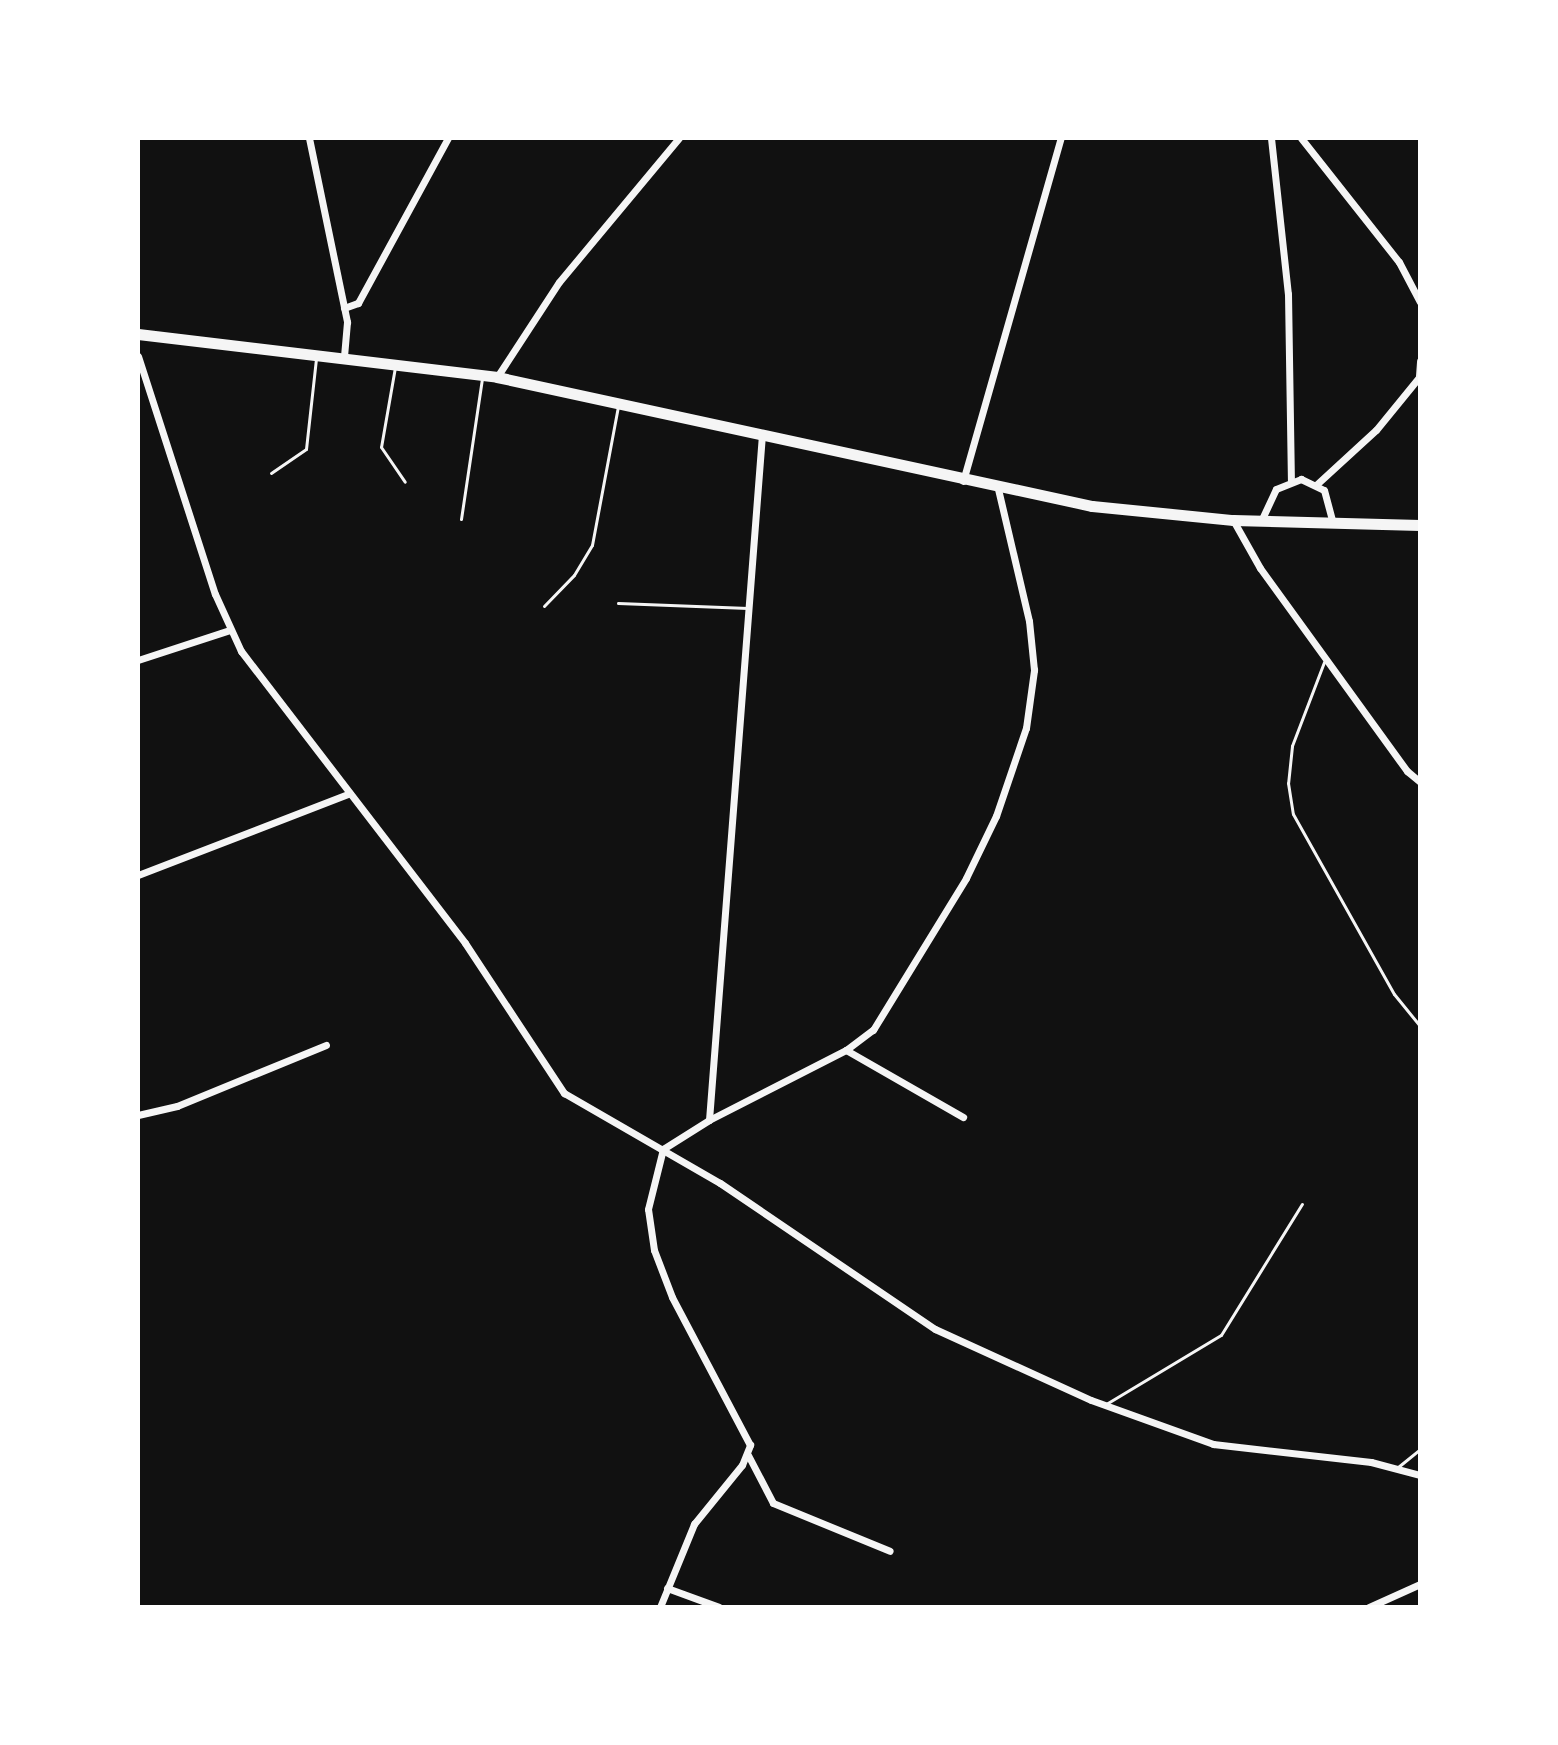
<!DOCTYPE html>
<html>
<head>
<meta charset="utf-8">
<style>
	body { margin:0 }
	#map { position:relative; width:1558px; height:1745px; overflow:hidden; background:#111; font-family:Overpass,sans-serif }
	div>[style] { position:absolute }
	[style*='--x'] { left:calc(var(--x)*1px); top:calc(var(--y)*1px); width:calc(var(--w)*1px); rotate:calc(var(--a)*1deg) }
	.service>* { height:3px; margin:-1.5px; padding:0 1.5px; transform-origin:1.5px; border-radius:1.5px; background:#f5f5f5 }
	.minor>* { height:7px; margin:-3.5px; padding:0 3.5px; transform-origin:3.5px; border-radius:3.5px; background:#f5f5f5 }
	.primary>* { height:11px; margin:-5.5px; padding:0 5.5px; transform-origin:5.5px; border-radius:5.5px; background:#f5f5f5 }
	span { translate:-50% -50%; white-space:nowrap; text-align:center; line-height:1.15; -webkit-text-stroke:6px #fff; paint-order:stroke }
	.frame { position:absolute; inset:0; border:140px solid #fff; pointer-events:none }
</style>
</head>
<body>
<div id="map">
	<div class="service">
		<i style="--x:395;--y:367;--w:81;--a:99.9"></i>
		<i style="--x:381;--y:447;--w:42;--a:55.6"></i>
		<i style="--x:271;--y:473;--w:42;--a:-34.4"></i>
		<i style="--x:306;--y:449;--w:91;--a:-83.7"></i>
		<i style="--x:461;--y:519;--w:143;--a:-81.5"></i>
		<i style="--x:618;--y:603;--w:130;--a:2.2"></i>
		<i style="--x:544;--y:606;--w:43;--a:-45.9"></i>
		<i style="--x:574;--y:575;--w:35;--a:-59"></i>
		<i style="--x:592;--y:545;--w:141;--a:-79.4"></i>
		<i style="--x:1324;--y:662;--w:90;--a:110.9"></i>
		<i style="--x:1292;--y:746;--w:37;--a:96"></i>
		<i style="--x:1288;--y:783;--w:31;--a:81"></i>
		<i style="--x:1293;--y:814;--w:206;--a:60.7"></i>
		<i style="--x:1394;--y:994;--w:41;--a:50.9"></i>
		<i style="--x:1106;--y:1404;--w:134;--a:-31"></i>
		<i style="--x:1221;--y:1335;--w:154;--a:-58.3"></i>
		<i style="--x:1398;--y:1467;--w:28;--a:-39"></i>
	</div>
	<div class="minor">
		<i style="--x:309;--y:138;--w:188;--a:78.3"></i>
		<i style="--x:347;--y:322;--w:36;--a:95"></i>
		<i style="--x:1271;--y:138;--w:157;--a:83.8"></i>
		<i style="--x:1288;--y:294;--w:186;--a:89.1"></i>
		<i style="--x:1301;--y:138;--w:158;--a:51.7"></i>
		<i style="--x:1399;--y:262;--w:45;--a:62.3"></i>
		<i style="--x:344;--y:308;--w:15;--a:-20"></i>
		<i style="--x:358;--y:303;--w:188;--a:-61.4"></i>
		<i style="--x:138;--y:356;--w:250;--a:72.1"></i>
		<i style="--x:215;--y:594;--w:63;--a:65.5"></i>
		<i style="--x:241;--y:651;--w:368;--a:52.5"></i>
		<i style="--x:465;--y:943;--w:180;--a:56.6"></i>
		<i style="--x:564;--y:1093;--w:180;--a:30"></i>
		<i style="--x:720;--y:1183;--w:260;--a:34.2"></i>
		<i style="--x:935;--y:1329;--w:171;--a:24.5"></i>
		<i style="--x:1091;--y:1400;--w:130;--a:19.8"></i>
		<i style="--x:1213;--y:1444;--w:159;--a:6.5"></i>
		<i style="--x:1371;--y:1462;--w:51;--a:14.9"></i>
		<i style="--x:1419;--y:376;--w:15;--a:-86"></i>
		<i style="--x:497;--y:377;--w:113;--a:-56.9"></i>
		<i style="--x:559;--y:282;--w:187;--a:-50.2"></i>
		<i style="--x:963;--y:481;--w:357;--a:-74.1"></i>
		<i style="--x:1317;--y:484;--w:80;--a:-42.5"></i>
		<i style="--x:1376;--y:430;--w:70;--a:-50.8"></i>
		<i style="--x:1233;--y:520;--w:55;--a:60.6"></i>
		<i style="--x:1260;--y:568;--w:251;--a:54.1"></i>
		<i style="--x:1407;--y:771;--w:17;--a:40"></i>
		<i style="--x:1261;--y:521;--w:35;--a:-65"></i>
		<i style="--x:1276;--y:489;--w:27;--a:-22"></i>
		<i style="--x:1301;--y:479;--w:25;--a:26"></i>
		<i style="--x:1324;--y:490;--w:35;--a:75"></i>
		<i style="--x:138;--y:660;--w:97;--a:-18.1"></i>
		<i style="--x:138;--y:875;--w:227;--a:-21.1"></i>
		<i style="--x:846;--y:1050;--w:135;--a:29.8"></i>
		<i style="--x:138;--y:1115;--w:40;--a:-13"></i>
		<i style="--x:177;--y:1106;--w:161;--a:-22.3"></i>
		<i style="--x:709;--y:1120;--w:154;--a:-27.1"></i>
		<i style="--x:846;--y:1050;--w:34;--a:-37"></i>
		<i style="--x:873;--y:1030;--w:178;--a:-58.5"></i>
		<i style="--x:966;--y:878;--w:69;--a:-64.2"></i>
		<i style="--x:996;--y:816;--w:93;--a:-71.2"></i>
		<i style="--x:1026;--y:728;--w:59;--a:-82.1"></i>
		<i style="--x:1034;--y:670;--w:49;--a:-95.8"></i>
		<i style="--x:1029;--y:621;--w:136;--a:-103.2"></i>
		<i style="--x:748;--y:1455;--w:54;--a:62.5"></i>
		<i style="--x:773;--y:1503;--w:126;--a:22.3"></i>
		<i style="--x:667;--y:1588;--w:55;--a:20.1"></i>
		<i style="--x:660;--y:1607;--w:90;--a:-67.7"></i>
		<i style="--x:694;--y:1524;--w:76;--a:-50.9"></i>
		<i style="--x:742;--y:1465;--w:22;--a:-68"></i>
		<i style="--x:750;--y:1445;--w:167;--a:-117.8"></i>
		<i style="--x:672;--y:1297;--w:50;--a:-111"></i>
		<i style="--x:654;--y:1250;--w:41;--a:-98.3"></i>
		<i style="--x:648;--y:1209;--w:62;--a:-76"></i>
		<i style="--x:663;--y:1149;--w:54;--a:-32.2"></i>
		<i style="--x:709;--y:1120;--w:688;--a:-85.58"></i>
		<i style="--x:1369;--y:1607;--w:56;--a:-24.3"></i>
	</div>
	<div class="primary">
		<i style="--x:138;--y:334;--w:362;--a:6.8"></i>
		<i style="--x:497;--y:377;--w:609;--a:12.23"></i>
		<i style="--x:1092;--y:506;--w:142;--a:5.7"></i>
		<i style="--x:1233;--y:520;--w:187;--a:1.5"></i>
	</div>
	<div class="frame"></div>
</div>
</body>
</html>
